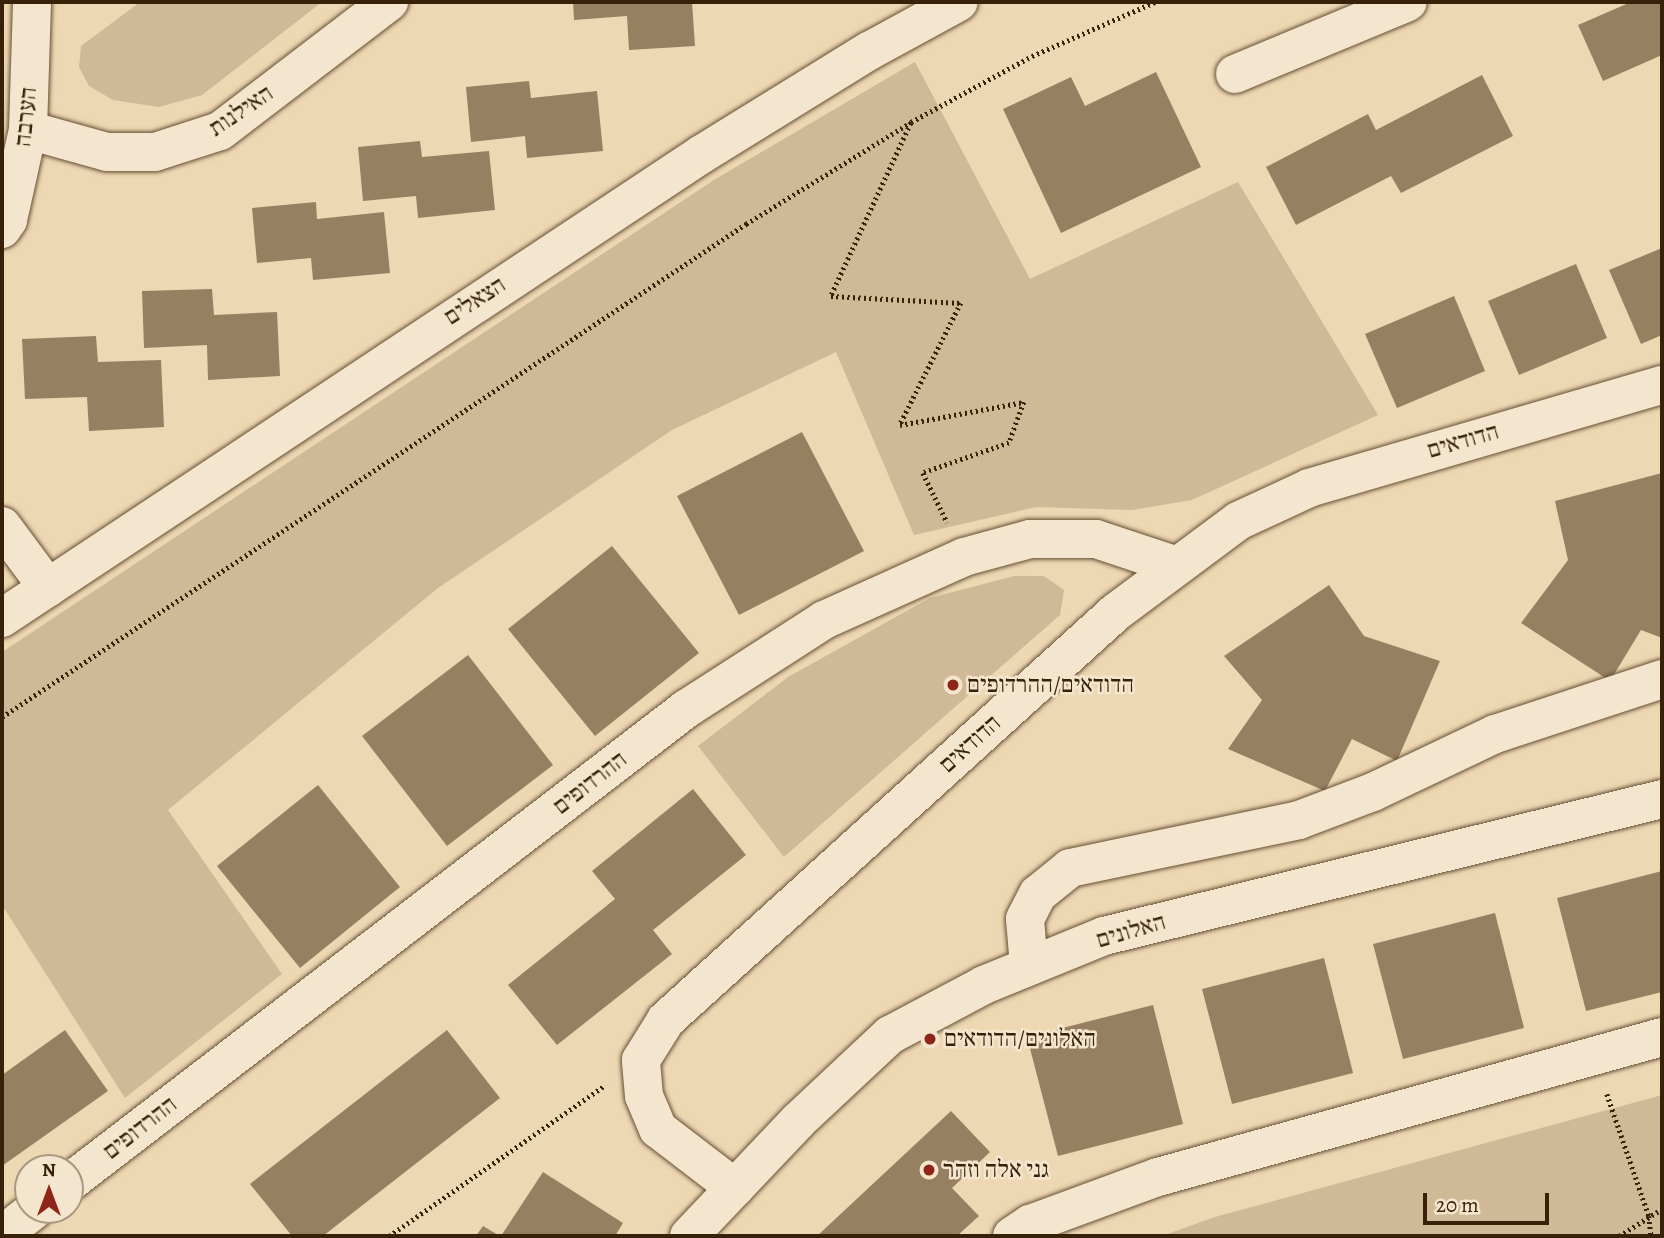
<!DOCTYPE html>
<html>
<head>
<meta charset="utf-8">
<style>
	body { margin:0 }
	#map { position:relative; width:1664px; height:1238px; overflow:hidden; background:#eed8b3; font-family:Alegreya,"Frank Ruhl Libre",serif }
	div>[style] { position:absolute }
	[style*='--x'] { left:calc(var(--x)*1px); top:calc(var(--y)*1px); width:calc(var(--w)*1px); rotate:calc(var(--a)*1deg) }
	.green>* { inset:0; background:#cfb996 }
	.building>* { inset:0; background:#978061 }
	.path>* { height:4.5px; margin-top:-2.25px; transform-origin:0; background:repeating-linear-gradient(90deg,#382109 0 2px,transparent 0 5.5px) }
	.roads { filter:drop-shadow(0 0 2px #664f34) drop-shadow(0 0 2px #664f34) }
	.minor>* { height:38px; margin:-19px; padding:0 19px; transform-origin:19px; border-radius:19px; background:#f4e6ce }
	.dots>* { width:19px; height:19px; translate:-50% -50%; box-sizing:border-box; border:4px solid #f4e6ce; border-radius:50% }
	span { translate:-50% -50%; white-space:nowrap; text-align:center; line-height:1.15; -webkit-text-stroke:5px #f4e6ce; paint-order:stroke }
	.street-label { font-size:24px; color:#382109 }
	.poi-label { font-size:24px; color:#382109 }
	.left { translate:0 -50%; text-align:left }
	.frame { position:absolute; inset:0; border:4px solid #382109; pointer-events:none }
	.north { position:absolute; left:14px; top:1154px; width:70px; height:70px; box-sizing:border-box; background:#f4e6ce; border:2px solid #a9977f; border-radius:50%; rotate:0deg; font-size:19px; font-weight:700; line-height:28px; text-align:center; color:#382109 }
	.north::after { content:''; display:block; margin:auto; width:24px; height:32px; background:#8f2418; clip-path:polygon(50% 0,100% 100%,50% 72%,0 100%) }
	.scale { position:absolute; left:1423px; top:1193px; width:126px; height:32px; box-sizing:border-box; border:4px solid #382109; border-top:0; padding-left:9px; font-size:21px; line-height:24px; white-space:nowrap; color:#382109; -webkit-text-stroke:5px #f4e6ce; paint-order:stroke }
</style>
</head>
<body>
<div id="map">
	<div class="green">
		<i style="clip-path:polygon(140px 2px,322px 2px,202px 95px,159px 107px,113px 100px,89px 86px,79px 67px,81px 46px)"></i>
		<i style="clip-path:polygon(915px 62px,1030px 279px,1238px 182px,1378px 415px,1192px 500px,1132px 510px,1036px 507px,914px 535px,836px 352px,672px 430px,438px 588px,168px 810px,282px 974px,125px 1098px,2px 905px,2px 652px,717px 178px)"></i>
		<i style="clip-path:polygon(1014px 576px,1044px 576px,1064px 590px,1060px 615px,784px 857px,698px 746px,788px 677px,930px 598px)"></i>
		<i style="clip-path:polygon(1662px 1095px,1662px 1236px,1162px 1236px,1215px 1217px)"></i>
	</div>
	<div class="building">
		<i style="clip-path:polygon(573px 2px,692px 2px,695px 46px,629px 50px,627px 16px,574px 20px)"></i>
		<i style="clip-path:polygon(1631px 2px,1662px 2px,1662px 55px,1603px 81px,1578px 25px)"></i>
		<i style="clip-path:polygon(1156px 72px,1201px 167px,1061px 233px,1003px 109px,1071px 77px,1085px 106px)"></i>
		<i style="clip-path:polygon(1482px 75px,1513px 136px,1401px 193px,1391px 176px,1296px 225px,1266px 167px,1368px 114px,1376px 130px)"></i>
		<i style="clip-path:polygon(529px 81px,531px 98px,597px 91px,603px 151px,527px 158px,525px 136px,471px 142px,466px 87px)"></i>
		<i style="clip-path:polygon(420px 141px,422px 157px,489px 151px,495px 210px,418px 218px,416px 196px,363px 201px,358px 147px)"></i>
		<i style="clip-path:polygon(316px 202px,317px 219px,384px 212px,390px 273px,313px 280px,311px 258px,257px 263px,252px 208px)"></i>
		<i style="clip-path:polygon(1662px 248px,1662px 335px,1641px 344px,1609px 270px)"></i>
		<i style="clip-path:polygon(1576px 264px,1607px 338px,1519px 375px,1488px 301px)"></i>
		<i style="clip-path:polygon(212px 289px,214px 315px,277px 312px,280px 376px,208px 380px,207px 345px,144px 348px,142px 291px)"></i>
		<i style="clip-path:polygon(1454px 296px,1485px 371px,1397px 408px,1365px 334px)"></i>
		<i style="clip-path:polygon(96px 336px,98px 362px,161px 360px,164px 427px,89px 431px,87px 397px,25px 399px,22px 339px)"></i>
		<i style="clip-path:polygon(802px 432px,864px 551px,739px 615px,677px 496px)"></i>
		<i style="clip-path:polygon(1662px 473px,1662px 638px,1641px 630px,1610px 681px,1521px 623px,1568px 560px,1555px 501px)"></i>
		<i style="clip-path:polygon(612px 546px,699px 653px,595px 736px,508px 629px)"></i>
		<i style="clip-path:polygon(1329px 585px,1364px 636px,1440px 661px,1397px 761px,1352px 739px,1325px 791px,1228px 749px,1262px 700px,1224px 656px)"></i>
		<i style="clip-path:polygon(468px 655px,553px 765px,447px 846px,362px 736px)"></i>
		<i style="clip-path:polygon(318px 785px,400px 887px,300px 968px,217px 866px)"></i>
		<i style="clip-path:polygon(693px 789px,746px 855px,653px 930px,672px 954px,557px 1045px,508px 985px,615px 899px,592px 871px)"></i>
		<i style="clip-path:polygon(1662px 871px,1662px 992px,1586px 1011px,1557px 898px)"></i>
		<i style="clip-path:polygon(1495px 913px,1524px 1028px,1403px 1059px,1373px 944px)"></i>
		<i style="clip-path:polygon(1324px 958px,1353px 1073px,1232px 1104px,1202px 989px)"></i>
		<i style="clip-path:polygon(1153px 1005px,1183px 1124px,1058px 1156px,1027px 1037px)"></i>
		<i style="clip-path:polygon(65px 1030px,108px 1091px,2px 1166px,2px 1075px)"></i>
		<i style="clip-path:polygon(447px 1030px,500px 1098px,323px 1236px,292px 1236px,250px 1184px)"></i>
		<i style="clip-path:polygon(951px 1111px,990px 1152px,952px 1188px,979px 1216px,957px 1236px,817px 1236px)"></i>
		<i style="clip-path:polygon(543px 1172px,623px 1223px,615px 1236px,501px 1236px)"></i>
		<i style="clip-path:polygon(483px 1226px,500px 1236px,476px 1236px)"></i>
	</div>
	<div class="path">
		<i style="--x:911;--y:123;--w:191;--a:114.8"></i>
		<i style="--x:831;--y:296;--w:130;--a:3.1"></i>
		<i style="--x:961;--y:303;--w:136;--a:116.6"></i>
		<i style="--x:900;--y:425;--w:126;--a:-10.5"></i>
		<i style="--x:1024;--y:402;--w:44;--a:110.1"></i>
		<i style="--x:1009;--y:443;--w:91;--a:160.8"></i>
		<i style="--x:923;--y:473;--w:55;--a:63.9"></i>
		<i style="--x:2;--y:717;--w:893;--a:-33.53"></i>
		<i style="--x:746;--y:224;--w:194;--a:-31.7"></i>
		<i style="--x:911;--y:122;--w:138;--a:-28.6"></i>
		<i style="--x:1032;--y:56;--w:134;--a:-23.7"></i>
		<i style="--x:1607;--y:1094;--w:129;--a:71"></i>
		<i style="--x:1649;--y:1216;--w:20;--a:84"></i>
		<i style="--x:389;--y:1236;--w:262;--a:-34.9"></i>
		<i style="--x:1619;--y:1236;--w:51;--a:-32.1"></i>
	</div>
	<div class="roads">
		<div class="minor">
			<i style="--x:1235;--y:74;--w:187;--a:-22.6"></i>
			<i style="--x:28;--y:130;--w:82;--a:15.6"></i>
			<i style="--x:107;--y:152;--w:48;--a:0"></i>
			<i style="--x:155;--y:152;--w:68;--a:-17.9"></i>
			<i style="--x:220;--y:131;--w:213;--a:-37.4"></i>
			<i style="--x:2;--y:229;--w:11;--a:-56"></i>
			<i style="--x:8;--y:220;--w:92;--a:-77.5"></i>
			<i style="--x:28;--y:130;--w:128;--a:-88.2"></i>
			<i style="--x:2;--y:526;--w:77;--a:53.4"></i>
			<i style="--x:2;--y:618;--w:840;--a:-33.54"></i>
			<i style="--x:702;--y:154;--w:196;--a:-31.7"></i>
			<i style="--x:869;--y:51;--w:102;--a:-28.6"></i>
			<i style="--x:1029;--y:966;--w:47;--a:-94.9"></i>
			<i style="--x:1025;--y:919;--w:28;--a:-63"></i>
			<i style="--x:1038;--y:894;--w:41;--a:-39.1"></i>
			<i style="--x:1070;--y:868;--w:234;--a:-11.8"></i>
			<i style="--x:1299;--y:820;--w:79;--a:-20.7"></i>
			<i style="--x:1373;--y:792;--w:135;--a:-25.4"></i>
			<i style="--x:1495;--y:734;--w:176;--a:-18.2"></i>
			<i style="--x:70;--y:1182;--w:777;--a:-37.52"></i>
			<i style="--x:686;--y:709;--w:164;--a:-32.8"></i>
			<i style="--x:824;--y:620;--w:154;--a:-24.2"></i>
			<i style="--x:964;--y:557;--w:68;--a:-15.3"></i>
			<i style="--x:1030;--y:539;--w:66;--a:0"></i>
			<i style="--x:1096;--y:539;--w:82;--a:18.4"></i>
			<i style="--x:735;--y:1188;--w:97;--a:-142.5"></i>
			<i style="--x:658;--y:1129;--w:36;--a:-113"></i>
			<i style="--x:644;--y:1096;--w:36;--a:-95"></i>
			<i style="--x:641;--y:1060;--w:47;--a:-58"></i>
			<i style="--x:666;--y:1020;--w:607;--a:-42.2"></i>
			<i style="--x:1116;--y:612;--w:152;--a:-36.7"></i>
			<i style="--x:1238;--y:521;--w:78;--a:-24.9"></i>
			<i style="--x:1309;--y:488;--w:368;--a:-16.3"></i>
			<i style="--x:2;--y:1235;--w:41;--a:-38"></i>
			<i style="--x:689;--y:1236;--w:158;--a:-46.5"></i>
			<i style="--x:798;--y:1121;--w:126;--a:-43.1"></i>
			<i style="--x:890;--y:1035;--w:106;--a:-28"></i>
			<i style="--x:984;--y:985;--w:130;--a:-22.2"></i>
			<i style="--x:1104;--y:936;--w:575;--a:-13.79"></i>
			<i style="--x:1012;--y:1236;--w:22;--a:-34"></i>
			<i style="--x:1030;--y:1224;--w:136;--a:-20.2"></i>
			<i style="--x:1158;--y:1177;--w:523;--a:-15.52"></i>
		</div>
	</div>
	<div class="dots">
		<i style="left:953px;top:685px;background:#8f2418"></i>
		<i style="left:930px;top:1039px;background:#8f2418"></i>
		<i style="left:929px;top:1170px;background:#8f2418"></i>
	</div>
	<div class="street-label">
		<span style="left:241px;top:111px;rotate:-34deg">האילנות</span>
		<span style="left:26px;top:117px;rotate:-84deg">הערבה</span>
		<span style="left:475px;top:301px;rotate:-33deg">הצאלים</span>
		<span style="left:1463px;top:441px;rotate:-16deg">הדודאים</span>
		<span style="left:970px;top:744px;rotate:-42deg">הדודאים</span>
		<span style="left:590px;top:783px;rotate:-38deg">ההרדופים</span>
		<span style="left:1131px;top:931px;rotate:-16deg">האלונים</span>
		<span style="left:140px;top:1128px;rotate:-38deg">ההרדופים</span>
	</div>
	<div class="poi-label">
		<span class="left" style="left:967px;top:685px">הדודאים/ההרדופים</span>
		<span class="left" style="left:944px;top:1039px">האלונים/הדודאים</span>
		<span class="left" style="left:943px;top:1170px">גני אלה וזהר</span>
	</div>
	<div class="frame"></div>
	<div class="north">N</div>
	<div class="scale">20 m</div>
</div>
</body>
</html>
